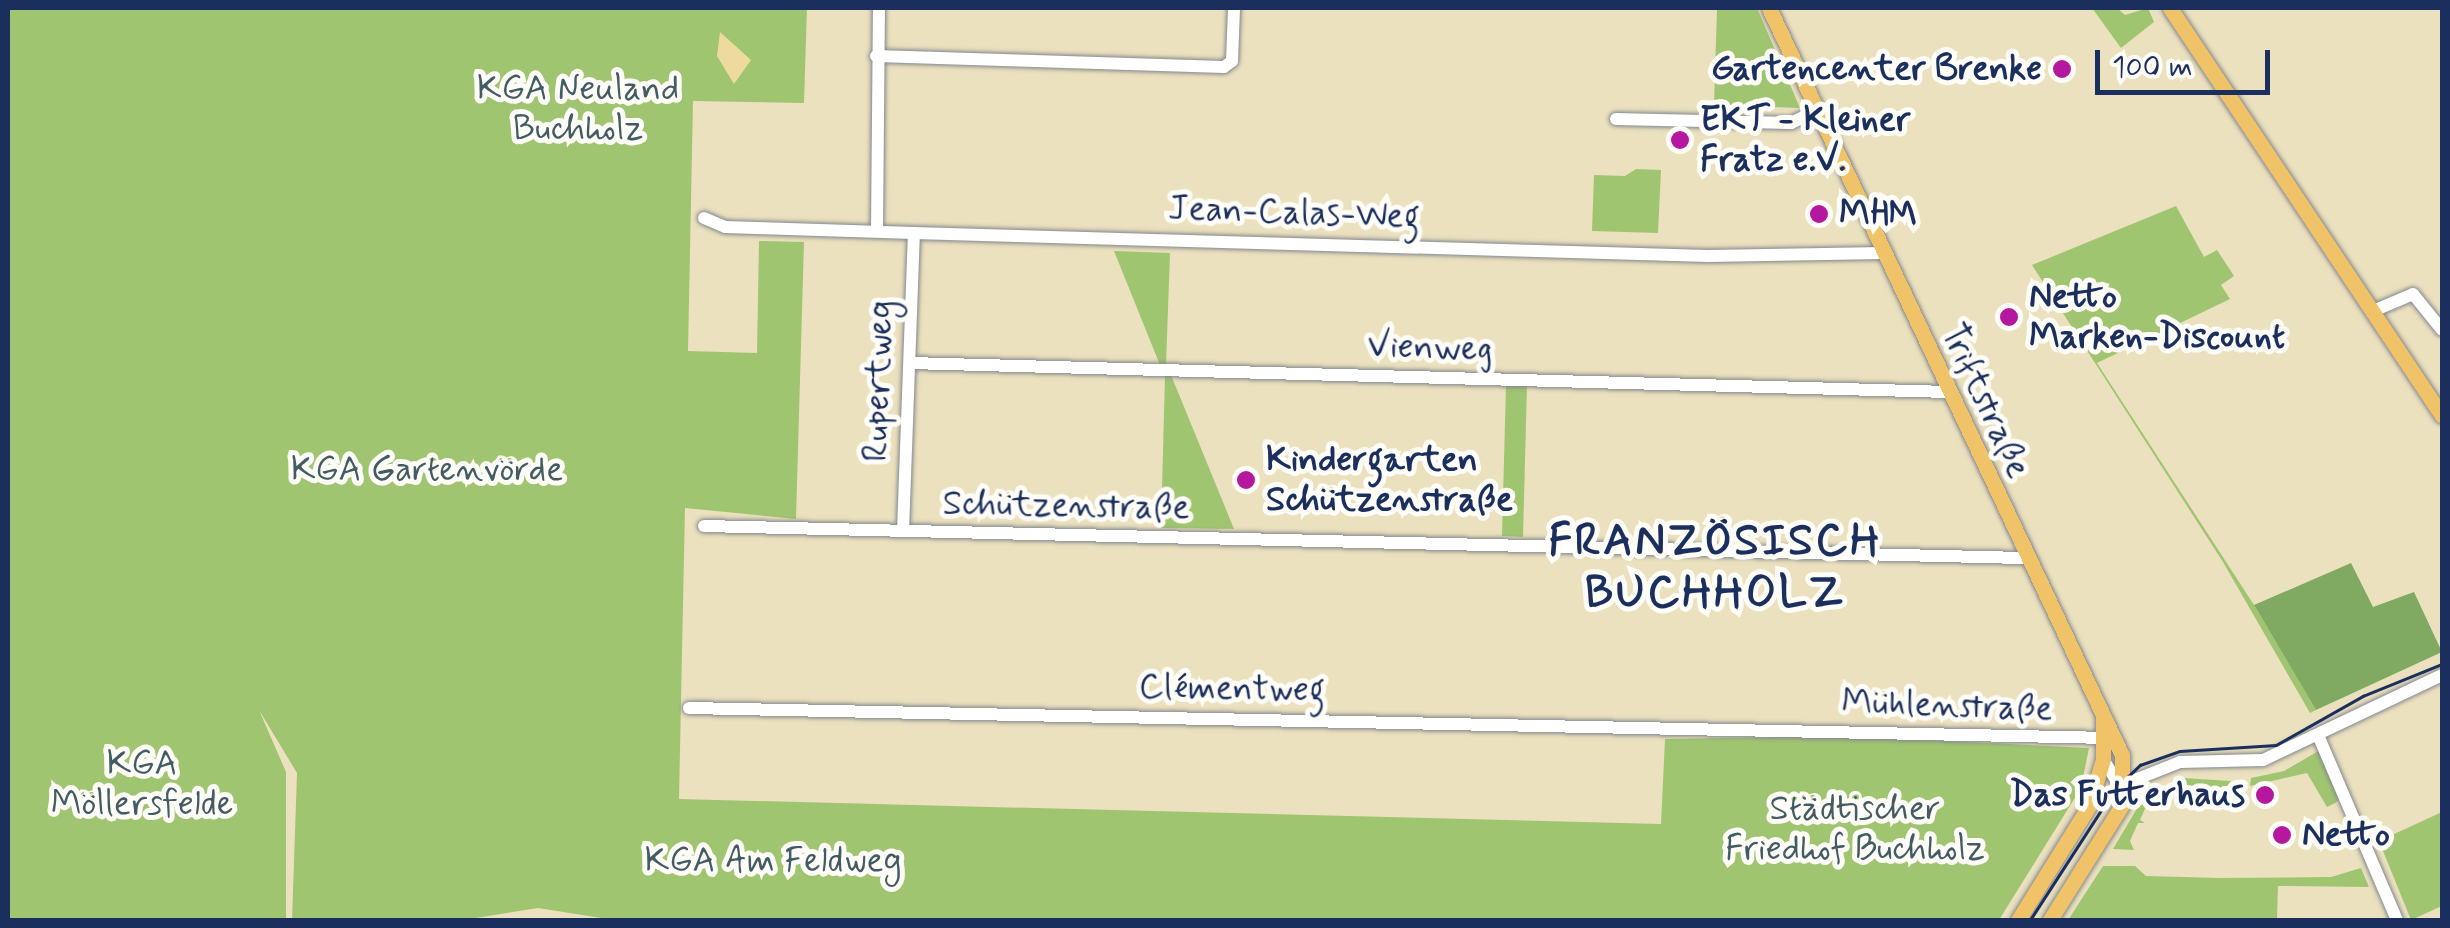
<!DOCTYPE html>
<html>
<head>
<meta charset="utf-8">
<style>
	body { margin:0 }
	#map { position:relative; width:2450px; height:928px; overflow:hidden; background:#ebe1be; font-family:Mynerve,sans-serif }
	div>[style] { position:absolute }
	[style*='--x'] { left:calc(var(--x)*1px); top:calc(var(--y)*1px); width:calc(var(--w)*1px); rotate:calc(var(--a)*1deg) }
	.green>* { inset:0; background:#a0c570 }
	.forest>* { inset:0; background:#80aa62 }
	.sand>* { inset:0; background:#eeda9e }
	.roads { filter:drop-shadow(0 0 2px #83888e) drop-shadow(0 0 2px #83888e) }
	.minor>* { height:12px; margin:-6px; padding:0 6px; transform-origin:6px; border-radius:6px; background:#fff }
	.major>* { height:15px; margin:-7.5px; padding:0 7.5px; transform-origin:7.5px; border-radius:7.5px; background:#f0c369 }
	.tram>* { height:2.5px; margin:-1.25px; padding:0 1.25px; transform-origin:1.25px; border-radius:1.25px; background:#1b2f5e }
	.dots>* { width:28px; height:28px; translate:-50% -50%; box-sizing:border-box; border:5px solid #fdfcf7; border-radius:50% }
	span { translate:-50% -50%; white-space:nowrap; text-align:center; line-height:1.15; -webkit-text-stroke:10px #fdfcf7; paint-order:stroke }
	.poi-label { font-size:35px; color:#1b2f5e; font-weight:700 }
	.right { translate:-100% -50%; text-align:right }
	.left { translate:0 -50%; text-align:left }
	.park-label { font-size:35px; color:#435c63 }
	.street-label { font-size:35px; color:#1b2f5e }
	.district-label { font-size:45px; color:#1b2f5e; font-weight:700; letter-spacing:2.5px }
	.frame { position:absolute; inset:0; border:10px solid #1b2f5e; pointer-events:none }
	.scale { position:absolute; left:2095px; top:50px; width:175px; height:45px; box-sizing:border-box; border:5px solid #1b2f5e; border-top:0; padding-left:12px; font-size:30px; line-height:35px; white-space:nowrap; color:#1b2f5e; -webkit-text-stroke:8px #fdfcf7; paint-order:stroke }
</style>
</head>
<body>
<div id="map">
	<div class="green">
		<i style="clip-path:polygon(evenodd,8px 8px,807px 8px,804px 103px,693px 101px,688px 351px,757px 353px,759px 241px,804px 242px,796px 519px,685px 508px,679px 799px,1661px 824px,1665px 739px,1845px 736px,2089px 748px,2081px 788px,1999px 920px,614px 920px,538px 908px,463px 920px,292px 920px,297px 773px,259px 710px,286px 772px,286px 920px,8px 920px,8px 8px,720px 33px,750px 61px,736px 74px,720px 33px)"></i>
		<i style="clip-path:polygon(1717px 8px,1757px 8px,1800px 108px,1714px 105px)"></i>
		<i style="clip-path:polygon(2092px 8px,2117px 8px,2125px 15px,2148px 8px,2154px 22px,2121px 48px)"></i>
		<i style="clip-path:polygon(1636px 169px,1661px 170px,1658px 233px,1592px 231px,1594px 175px,1625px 176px)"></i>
		<i style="clip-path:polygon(2176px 206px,2204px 257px,2217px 250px,2234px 276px,2221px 285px,2230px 299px,2097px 363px,2254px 605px,2316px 710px,2310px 713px,2223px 562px,2032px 265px)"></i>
		<i style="clip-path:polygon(1114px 251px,1170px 253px,1166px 365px,1160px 365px)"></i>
		<i style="clip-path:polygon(1165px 375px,1171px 375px,1234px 529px,1161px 528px)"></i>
		<i style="clip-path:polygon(1506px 385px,1527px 385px,1523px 537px,1502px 536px)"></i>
		<i style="clip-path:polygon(2322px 749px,2340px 799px,2335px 803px,2327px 807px,2307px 773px,2250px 786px,2251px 778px,2284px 771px)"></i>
		<i style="clip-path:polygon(2183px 778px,2231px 781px,2219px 795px,2217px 787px,2179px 785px,2178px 794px,2173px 787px,2154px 796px,2157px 803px,2148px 802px,2140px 820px,2145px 823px,2138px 823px,2130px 841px,2134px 850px,2113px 849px,2145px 795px)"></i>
		<i style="clip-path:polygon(2442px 812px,2442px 906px,2411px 920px,2379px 841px)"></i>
		<i style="clip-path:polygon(2103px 866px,2135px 866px,2146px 876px,2219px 878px,2331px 877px,2361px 868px,2369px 887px,2278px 886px,2277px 920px,2068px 920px)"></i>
	</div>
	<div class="forest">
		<i style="clip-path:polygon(2351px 563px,2373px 607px,2414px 592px,2442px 652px,2316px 710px,2254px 605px)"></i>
	</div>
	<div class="sand">
		<i style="clip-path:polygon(720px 32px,751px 60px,734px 84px,717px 56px)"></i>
	</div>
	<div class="roads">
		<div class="minor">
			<i style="--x:876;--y:56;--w:348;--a:1.8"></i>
			<i style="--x:1224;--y:67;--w:10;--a:-37"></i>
			<i style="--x:1232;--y:61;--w:53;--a:-87.8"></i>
			<i style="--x:1616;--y:119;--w:175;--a:1.3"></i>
			<i style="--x:1791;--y:123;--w:30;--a:-26"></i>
			<i style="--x:704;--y:218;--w:23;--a:23"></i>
			<i style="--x:725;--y:227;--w:189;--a:1.8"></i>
			<i style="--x:914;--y:233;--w:794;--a:1.66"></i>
			<i style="--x:1708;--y:256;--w:175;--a:-1"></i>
			<i style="--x:877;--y:231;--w:223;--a:-89.5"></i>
			<i style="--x:2373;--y:311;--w:43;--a:-23"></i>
			<i style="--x:2413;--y:294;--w:46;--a:51.1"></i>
			<i style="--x:910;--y:363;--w:1038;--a:1.6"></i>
			<i style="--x:704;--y:526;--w:1322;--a:1.39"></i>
			<i style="--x:903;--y:531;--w:298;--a:-87.9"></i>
			<i style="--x:689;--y:708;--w:1420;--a:1.21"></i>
			<i style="--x:2318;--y:735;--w:201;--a:66.9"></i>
			<i style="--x:2103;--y:759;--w:25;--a:58"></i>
			<i style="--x:2116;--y:780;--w:11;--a:15"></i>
			<i style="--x:2127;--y:783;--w:57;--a:-21.6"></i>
			<i style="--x:2180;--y:762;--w:83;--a:-1.4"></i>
			<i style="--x:2263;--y:760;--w:198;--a:-25.4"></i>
		</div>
		<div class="major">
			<i style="--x:1769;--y:8;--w:826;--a:64.71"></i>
			<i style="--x:2122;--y:755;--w:50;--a:90"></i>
			<i style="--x:2122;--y:805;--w:136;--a:122.1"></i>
			<i style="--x:2170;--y:8;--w:490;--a:56.3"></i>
			<i style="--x:2018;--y:920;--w:134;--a:-58.1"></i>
			<i style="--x:2089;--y:806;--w:49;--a:-73.4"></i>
			<i style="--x:2103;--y:759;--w:42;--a:-90"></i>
		</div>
	</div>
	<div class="tram">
		<i style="--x:2030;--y:920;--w:155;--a:-57.1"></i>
		<i style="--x:2114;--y:790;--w:36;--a:-44"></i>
		<i style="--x:2140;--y:765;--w:42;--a:-19.3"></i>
		<i style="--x:2180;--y:751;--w:96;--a:-3.6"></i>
		<i style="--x:2276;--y:745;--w:100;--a:-29.4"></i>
		<i style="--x:2363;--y:696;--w:85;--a:-22.1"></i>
	</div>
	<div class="dots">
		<i style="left:2062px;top:69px;background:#b5179e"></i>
		<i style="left:1680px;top:140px;background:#b5179e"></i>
		<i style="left:1819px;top:214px;background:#b5179e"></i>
		<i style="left:2009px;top:317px;background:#b5179e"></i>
		<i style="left:1246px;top:480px;background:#b5179e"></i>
		<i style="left:2265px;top:795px;background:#b5179e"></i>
		<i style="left:2282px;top:835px;background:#b5179e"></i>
	</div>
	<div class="poi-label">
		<span class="right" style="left:2042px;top:69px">Gartencenter Brenke</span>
		<span class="left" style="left:1700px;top:140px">EKT - Kleiner<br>Fratz e.V.</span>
		<span class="left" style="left:1839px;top:214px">MHM</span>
		<span class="left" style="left:2029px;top:317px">Netto<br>Marken-Discount</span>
		<span class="left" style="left:1266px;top:480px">Kindergarten<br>Schützenstraße</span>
		<span class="right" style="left:2245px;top:795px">Das Futterhaus</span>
		<span class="left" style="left:2302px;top:835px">Netto</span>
	</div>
	<div class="park-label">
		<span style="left:578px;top:109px">KGA Neuland<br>Buchholz</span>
		<span style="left:427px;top:470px">KGA Gartenvörde</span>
		<span style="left:142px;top:784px">KGA<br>Möllersfelde</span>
		<span style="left:1855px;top:829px">Städtischer<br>Friedhof Buchholz</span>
		<span style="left:773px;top:861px">KGA Am Feldweg</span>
	</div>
	<div class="street-label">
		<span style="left:1294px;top:213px;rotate:2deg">Jean-Calas-Weg</span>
		<span style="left:1430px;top:348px;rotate:2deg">Vienweg</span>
		<span style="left:879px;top:381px;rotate:-88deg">Rupertweg</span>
		<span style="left:1985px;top:401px;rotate:65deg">Triftstraße</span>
		<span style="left:1066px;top:506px;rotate:1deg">Schützenstraße</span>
		<span style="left:1232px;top:689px;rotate:1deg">Clémentweg</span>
		<span style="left:1947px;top:706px;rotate:2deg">Mühlenstraße</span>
	</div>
	<div class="district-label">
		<span style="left:1715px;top:568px">FRANZÖSISCH<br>BUCHHOLZ</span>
	</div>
	<div class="frame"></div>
	<div class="scale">100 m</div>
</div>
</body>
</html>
